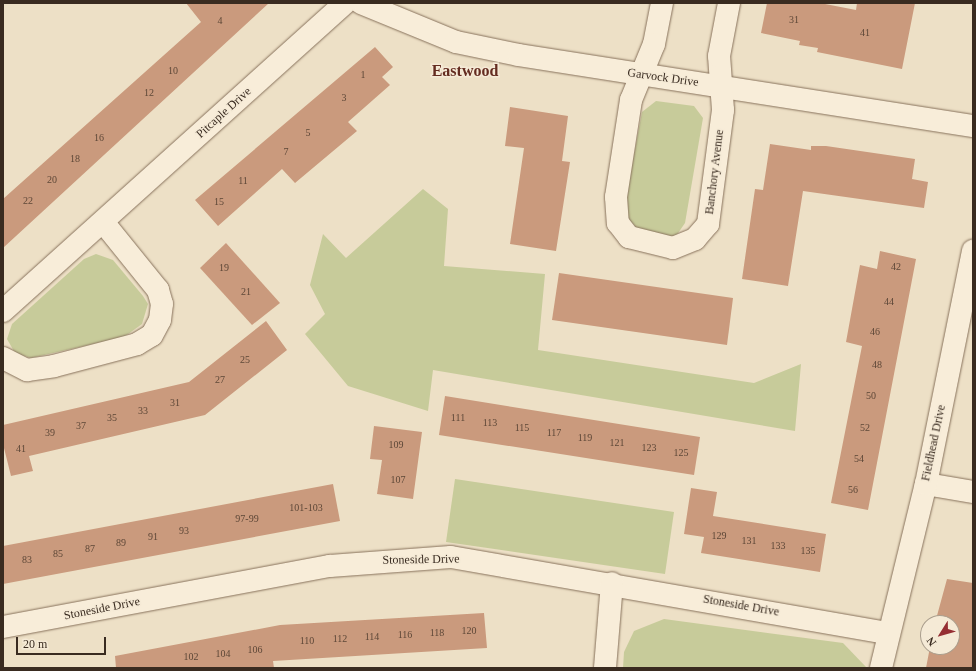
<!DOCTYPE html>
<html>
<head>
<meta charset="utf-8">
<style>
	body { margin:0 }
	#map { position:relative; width:976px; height:671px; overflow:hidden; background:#ede0c6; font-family:"Times New Roman",serif }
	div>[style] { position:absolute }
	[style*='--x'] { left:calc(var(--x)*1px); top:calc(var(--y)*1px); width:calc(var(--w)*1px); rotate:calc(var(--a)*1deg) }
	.green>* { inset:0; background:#c7cb9a }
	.building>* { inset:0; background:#ca9a7d }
	.roads { filter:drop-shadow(0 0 1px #88725c) drop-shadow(0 0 1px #88725c) }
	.street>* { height:22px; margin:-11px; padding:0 11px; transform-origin:11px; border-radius:11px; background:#f8edd9 }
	span { translate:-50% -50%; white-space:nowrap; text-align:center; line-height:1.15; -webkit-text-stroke:3px #f5ead6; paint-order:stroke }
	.number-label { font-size:10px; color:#5d4737 }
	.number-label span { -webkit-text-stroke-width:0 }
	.street-label { font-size:12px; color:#392b20 }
	.district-label { font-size:16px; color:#642c20; font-weight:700 }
	.frame { position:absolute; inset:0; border:4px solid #392b20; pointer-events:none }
	.north { position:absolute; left:920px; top:615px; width:40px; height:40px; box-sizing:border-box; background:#f5ead6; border:1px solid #aa9e8d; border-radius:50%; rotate:233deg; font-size:11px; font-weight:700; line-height:16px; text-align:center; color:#392b20 }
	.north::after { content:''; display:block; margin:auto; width:14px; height:18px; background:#952e33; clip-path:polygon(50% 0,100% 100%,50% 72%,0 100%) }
	.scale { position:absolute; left:16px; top:637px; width:90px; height:18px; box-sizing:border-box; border:2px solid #392b20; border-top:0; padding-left:5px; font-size:12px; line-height:14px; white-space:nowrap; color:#392b20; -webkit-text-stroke:3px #f5ead6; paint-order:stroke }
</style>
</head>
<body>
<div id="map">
	<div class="green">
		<i style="clip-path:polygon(656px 101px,694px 106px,703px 118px,685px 223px,674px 239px,640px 232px,627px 217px,627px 191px,642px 112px)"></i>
		<i style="clip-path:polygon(423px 189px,448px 209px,444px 266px,545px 274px,538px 350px,754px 383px,801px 364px,795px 431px,433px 370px,428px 411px,348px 386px,305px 334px,325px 314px,310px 285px,323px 234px,346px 258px)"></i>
		<i style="clip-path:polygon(96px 254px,113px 260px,143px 296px,148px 304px,142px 324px,124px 337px,31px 358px,15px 353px,7px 339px,12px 324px,84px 259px)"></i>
		<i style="clip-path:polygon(455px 479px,674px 512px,665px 574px,446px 542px)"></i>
		<i style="clip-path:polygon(664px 619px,843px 643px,867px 668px,623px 668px,624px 652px,634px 631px)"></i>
	</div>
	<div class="building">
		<i style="clip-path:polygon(186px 3px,269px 3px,3px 248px,3px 199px,201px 22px)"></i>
		<i style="clip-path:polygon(767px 3px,820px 3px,856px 10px,857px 3px,915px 3px,902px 69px,817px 52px,818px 48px,799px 45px,800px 41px,761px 33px)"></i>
		<i style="clip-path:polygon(375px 47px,393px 67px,382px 77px,390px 85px,348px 122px,357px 131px,295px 183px,282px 169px,218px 226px,195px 200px)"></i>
		<i style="clip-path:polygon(510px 107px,568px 116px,562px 161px,570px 162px,556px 251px,510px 244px,524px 148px,505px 146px)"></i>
		<i style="clip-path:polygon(770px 144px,811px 150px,811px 146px,826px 146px,915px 159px,912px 179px,928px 182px,924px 208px,803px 191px,788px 286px,742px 279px,755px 189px,763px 190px)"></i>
		<i style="clip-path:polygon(226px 243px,280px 303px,252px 325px,200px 268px)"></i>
		<i style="clip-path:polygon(880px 251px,916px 259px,868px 510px,831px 503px,862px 346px,846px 342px,860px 265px,877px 269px)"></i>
		<i style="clip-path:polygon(559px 273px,733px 298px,727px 345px,552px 320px)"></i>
		<i style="clip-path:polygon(266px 321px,287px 350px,205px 415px,29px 456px,33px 471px,11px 476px,3px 444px,3px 425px,189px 382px)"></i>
		<i style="clip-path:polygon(445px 396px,700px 437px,694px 475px,439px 435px)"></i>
		<i style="clip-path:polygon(374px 426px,422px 432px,413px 499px,377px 494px,382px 460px,370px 459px)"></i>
		<i style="clip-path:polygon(333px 484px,340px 521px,3px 584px,3px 546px)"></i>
		<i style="clip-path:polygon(691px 488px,717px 492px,713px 516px,826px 534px,820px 572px,701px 553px,704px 537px,684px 534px)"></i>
		<i style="clip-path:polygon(947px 579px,973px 583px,973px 668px,926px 668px,930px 647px,952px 647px,952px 623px,935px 623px)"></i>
		<i style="clip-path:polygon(484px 613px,487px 648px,273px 661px,274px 668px,116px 668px,115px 656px,280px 625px)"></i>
	</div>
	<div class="roads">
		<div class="street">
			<i style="--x:361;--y:3;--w:103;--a:22.3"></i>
			<i style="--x:456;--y:42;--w:64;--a:11.7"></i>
			<i style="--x:519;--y:55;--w:460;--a:8.9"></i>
			<i style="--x:662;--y:3;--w:42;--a:101"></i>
			<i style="--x:654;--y:44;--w:61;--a:112.3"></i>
			<i style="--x:631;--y:100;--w:98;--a:98.8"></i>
			<i style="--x:616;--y:197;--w:26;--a:86"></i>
			<i style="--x:618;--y:223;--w:18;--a:52"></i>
			<i style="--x:629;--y:237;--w:45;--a:14"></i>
			<i style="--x:673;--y:248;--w:24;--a:-22"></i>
			<i style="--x:695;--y:239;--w:20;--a:-49"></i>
			<i style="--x:708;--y:224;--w:115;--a:-82.5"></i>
			<i style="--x:723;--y:110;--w:54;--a:-94.2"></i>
			<i style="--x:719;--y:56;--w:54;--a:-79.3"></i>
			<i style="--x:3;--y:311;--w:460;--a:-42"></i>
			<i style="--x:3;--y:358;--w:27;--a:27"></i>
			<i style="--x:27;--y:370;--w:27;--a:-8"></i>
			<i style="--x:54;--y:366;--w:86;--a:-14.8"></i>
			<i style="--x:137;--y:344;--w:17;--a:-31"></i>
			<i style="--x:152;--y:335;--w:17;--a:-62"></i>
			<i style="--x:160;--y:320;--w:16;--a:-83"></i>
			<i style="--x:162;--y:304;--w:15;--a:-106"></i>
			<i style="--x:158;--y:290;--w:86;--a:-128.9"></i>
			<i style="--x:926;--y:484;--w:48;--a:9.7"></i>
			<i style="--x:3;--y:627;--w:333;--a:-10.6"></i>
			<i style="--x:330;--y:566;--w:121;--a:-4.3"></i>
			<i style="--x:451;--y:557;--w:443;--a:9.9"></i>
			<i style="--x:605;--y:668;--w:85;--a:-85.3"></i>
			<i style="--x:881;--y:668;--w:189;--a:-76.3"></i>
			<i style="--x:926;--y:484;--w:238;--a:-78.6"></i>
		</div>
	</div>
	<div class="number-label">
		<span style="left:794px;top:20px">31</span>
		<span style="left:220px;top:21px">4</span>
		<span style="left:865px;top:33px">41</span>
		<span style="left:173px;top:71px">10</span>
		<span style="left:363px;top:75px">1</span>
		<span style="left:149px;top:93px">12</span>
		<span style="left:344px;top:98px">3</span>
		<span style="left:308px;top:133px">5</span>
		<span style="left:99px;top:138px">16</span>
		<span style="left:286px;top:152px">7</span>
		<span style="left:75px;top:159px">18</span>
		<span style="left:52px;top:180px">20</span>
		<span style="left:243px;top:181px">11</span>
		<span style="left:28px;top:201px">22</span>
		<span style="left:219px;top:202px">15</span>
		<span style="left:896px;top:267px">42</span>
		<span style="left:224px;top:268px">19</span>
		<span style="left:246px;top:292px">21</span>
		<span style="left:889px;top:302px">44</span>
		<span style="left:875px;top:332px">46</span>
		<span style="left:245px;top:360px">25</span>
		<span style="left:877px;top:365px">48</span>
		<span style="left:220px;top:380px">27</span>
		<span style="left:871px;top:396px">50</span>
		<span style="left:175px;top:403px">31</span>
		<span style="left:143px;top:411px">33</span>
		<span style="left:112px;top:418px">35</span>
		<span style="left:458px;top:418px">111</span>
		<span style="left:490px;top:423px">113</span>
		<span style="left:81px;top:426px">37</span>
		<span style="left:522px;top:428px">115</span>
		<span style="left:865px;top:428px">52</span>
		<span style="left:50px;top:433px">39</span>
		<span style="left:554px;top:433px">117</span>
		<span style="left:585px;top:438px">119</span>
		<span style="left:617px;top:443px">121</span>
		<span style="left:396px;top:445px">109</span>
		<span style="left:649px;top:448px">123</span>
		<span style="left:21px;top:449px">41</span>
		<span style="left:681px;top:453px">125</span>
		<span style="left:859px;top:459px">54</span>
		<span style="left:398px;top:480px">107</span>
		<span style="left:853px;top:490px">56</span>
		<span style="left:306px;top:508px">101-103</span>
		<span style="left:247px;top:519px">97-99</span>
		<span style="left:184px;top:531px">93</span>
		<span style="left:719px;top:536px">129</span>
		<span style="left:153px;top:537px">91</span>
		<span style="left:749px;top:541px">131</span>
		<span style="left:121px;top:543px">89</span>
		<span style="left:778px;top:546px">133</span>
		<span style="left:90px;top:549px">87</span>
		<span style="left:808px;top:551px">135</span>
		<span style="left:58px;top:554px">85</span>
		<span style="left:27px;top:560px">83</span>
		<span style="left:469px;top:631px">120</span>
		<span style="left:437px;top:633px">118</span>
		<span style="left:405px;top:635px">116</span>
		<span style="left:372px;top:637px">114</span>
		<span style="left:340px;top:639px">112</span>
		<span style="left:307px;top:641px">110</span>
		<span style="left:255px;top:650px">106</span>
		<span style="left:223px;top:654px">104</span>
		<span style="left:191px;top:657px">102</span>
	</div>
	<div class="street-label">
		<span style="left:663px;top:78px;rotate:8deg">Garvock Drive</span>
		<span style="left:224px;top:113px;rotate:-42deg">Pitcaple Drive</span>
		<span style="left:715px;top:172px;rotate:-83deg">Banchory Avenue</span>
		<span style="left:934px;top:443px;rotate:-78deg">Fieldhead Drive</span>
		<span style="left:421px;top:560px;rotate:-1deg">Stoneside Drive</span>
		<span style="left:741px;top:606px;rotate:10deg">Stoneside Drive</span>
		<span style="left:102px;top:609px;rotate:-11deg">Stoneside Drive</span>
	</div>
	<div class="district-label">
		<span style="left:465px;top:71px">Eastwood</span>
	</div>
	<div class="frame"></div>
	<div class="north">N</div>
	<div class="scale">20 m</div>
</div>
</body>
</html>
